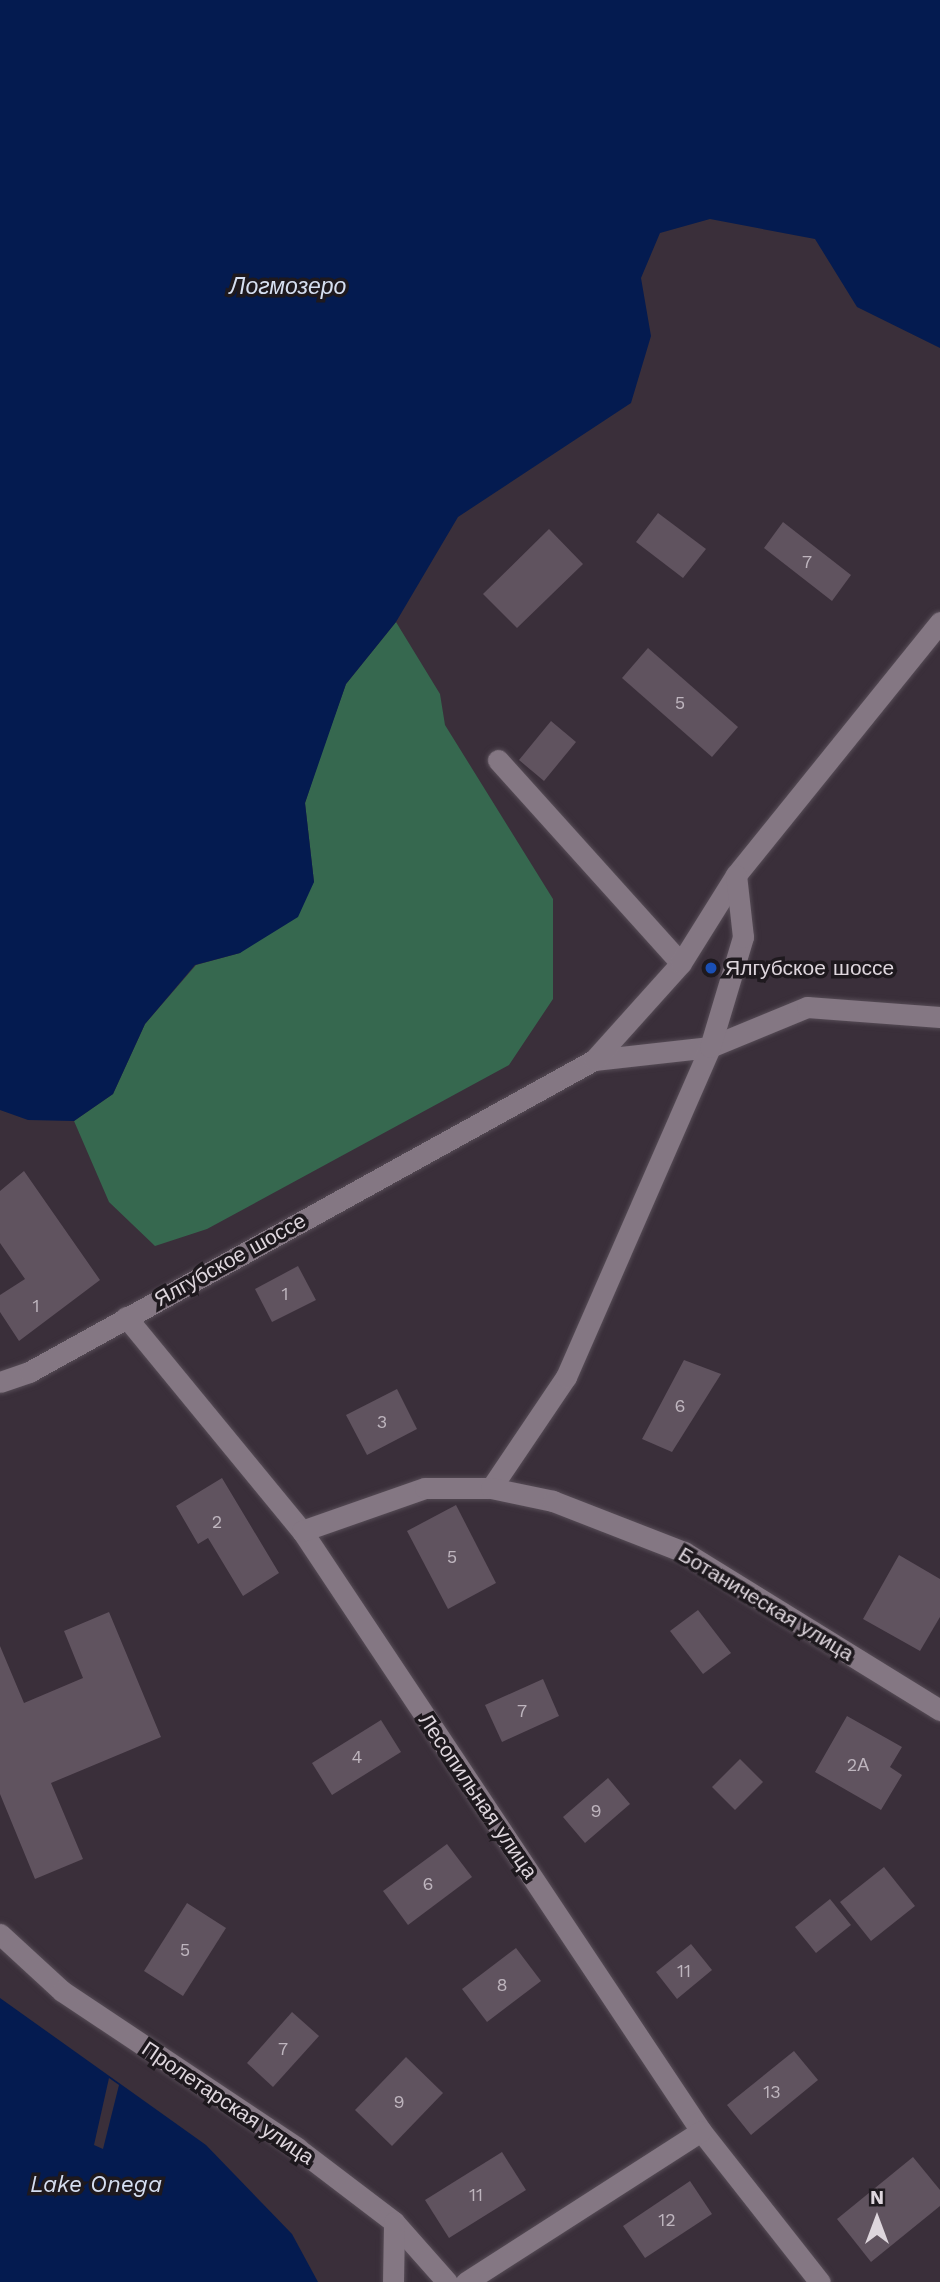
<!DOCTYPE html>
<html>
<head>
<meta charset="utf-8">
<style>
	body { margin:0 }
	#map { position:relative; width:940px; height:2282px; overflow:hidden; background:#3a2f3a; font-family:"Work Sans",sans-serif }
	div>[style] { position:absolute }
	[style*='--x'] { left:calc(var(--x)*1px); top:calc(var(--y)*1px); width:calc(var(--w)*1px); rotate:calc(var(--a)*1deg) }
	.green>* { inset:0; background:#36684f }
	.water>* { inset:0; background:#041b50 }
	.pier>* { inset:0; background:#3a2f3a }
	.building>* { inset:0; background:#60535f }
	.roads { filter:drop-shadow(0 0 2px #564c56) drop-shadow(0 0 2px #564c56) }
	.minor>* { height:21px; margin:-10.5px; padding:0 10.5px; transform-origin:10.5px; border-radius:10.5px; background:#847783 }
	.dots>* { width:19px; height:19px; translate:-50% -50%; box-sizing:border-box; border:4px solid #1e191e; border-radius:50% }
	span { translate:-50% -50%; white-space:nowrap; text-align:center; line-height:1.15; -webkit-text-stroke:7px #1e191e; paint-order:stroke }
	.number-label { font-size:18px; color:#beb5be }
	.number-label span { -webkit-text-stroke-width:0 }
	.poi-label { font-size:21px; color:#ded6dd }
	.left { translate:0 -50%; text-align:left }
	.street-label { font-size:21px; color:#ded6dd }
	.water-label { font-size:23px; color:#d5def0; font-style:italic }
	.north { position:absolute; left:842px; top:2184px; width:70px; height:70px; -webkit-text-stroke:5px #1e191e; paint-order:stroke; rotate:0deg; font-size:19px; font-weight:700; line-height:28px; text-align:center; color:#ded6dd }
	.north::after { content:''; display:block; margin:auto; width:24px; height:32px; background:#ded6dd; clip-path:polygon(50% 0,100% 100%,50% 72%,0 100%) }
</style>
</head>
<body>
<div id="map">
	<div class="green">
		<i style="clip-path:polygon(396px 622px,440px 694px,445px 725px,553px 899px,553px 999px,509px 1065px,207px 1229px,155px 1246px,109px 1202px,74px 1121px,113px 1094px,145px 1024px,196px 965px,240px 953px,314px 882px,305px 803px,321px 754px,346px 684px)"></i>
	</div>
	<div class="water">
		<i style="clip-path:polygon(0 0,940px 0,940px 348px,857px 307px,815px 239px,710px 219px,660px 233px,641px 278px,651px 336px,631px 403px,458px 517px,396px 622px,346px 684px,305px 803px,314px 882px,298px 917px,240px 953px,195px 965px,145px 1024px,113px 1094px,74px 1121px,28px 1120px,0 1110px)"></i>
		<i style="clip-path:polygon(0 1998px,206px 2145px,292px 2234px,318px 2282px,0 2282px)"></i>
	</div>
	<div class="pier">
		<i style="clip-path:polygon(109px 2078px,119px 2085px,103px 2149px,94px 2145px)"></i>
	</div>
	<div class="building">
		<i style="clip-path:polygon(658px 513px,706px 549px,683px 578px,636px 542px)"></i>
		<i style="clip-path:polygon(783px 522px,851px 575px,832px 601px,764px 548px)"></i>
		<i style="clip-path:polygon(549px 529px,583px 564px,517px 628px,483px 594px)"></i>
		<i style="clip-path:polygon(648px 648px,738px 727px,712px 757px,622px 678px)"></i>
		<i style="clip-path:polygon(551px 721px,576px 742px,544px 781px,519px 760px)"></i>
		<i style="clip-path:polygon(24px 1171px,100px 1280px,19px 1341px,0 1312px,0 1295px,25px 1279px,0 1243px,0 1191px)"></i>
		<i style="clip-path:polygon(298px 1266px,316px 1300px,272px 1322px,255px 1289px)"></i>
		<i style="clip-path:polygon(684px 1360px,721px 1374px,672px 1452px,642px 1439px)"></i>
		<i style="clip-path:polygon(397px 1389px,417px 1429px,367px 1455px,346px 1415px)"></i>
		<i style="clip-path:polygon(222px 1478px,279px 1573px,243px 1596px,208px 1538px,198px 1544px,176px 1506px)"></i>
		<i style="clip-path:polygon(456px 1505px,496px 1583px,448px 1609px,407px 1531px)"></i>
		<i style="clip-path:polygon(899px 1555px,940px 1579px,940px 1617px,920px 1651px,863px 1619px)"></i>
		<i style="clip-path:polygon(698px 1610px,731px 1653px,703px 1674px,670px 1631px)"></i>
		<i style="clip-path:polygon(109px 1612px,161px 1737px,51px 1783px,83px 1859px,35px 1879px,0 1794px,0 1646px,24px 1703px,83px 1678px,64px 1631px)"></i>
		<i style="clip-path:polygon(543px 1679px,559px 1716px,502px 1742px,485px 1705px)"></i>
		<i style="clip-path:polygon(847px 1716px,902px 1747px,890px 1767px,902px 1775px,881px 1810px,815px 1772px)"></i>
		<i style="clip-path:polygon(381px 1720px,401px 1752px,332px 1795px,312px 1763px)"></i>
		<i style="clip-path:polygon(740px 1759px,763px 1782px,735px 1810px,712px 1787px)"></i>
		<i style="clip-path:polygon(608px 1778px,630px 1804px,585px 1843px,563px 1817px)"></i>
		<i style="clip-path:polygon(447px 1844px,472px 1877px,408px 1925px,383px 1891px)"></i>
		<i style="clip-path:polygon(884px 1867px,915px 1906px,871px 1941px,840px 1902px)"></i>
		<i style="clip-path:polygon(830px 1899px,851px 1925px,816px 1953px,795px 1927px)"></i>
		<i style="clip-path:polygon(187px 1903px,226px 1928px,183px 1996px,144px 1971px)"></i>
		<i style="clip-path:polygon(691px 1944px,712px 1970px,677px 1999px,656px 1972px)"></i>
		<i style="clip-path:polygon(516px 1948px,541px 1981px,487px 2022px,462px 1989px)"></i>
		<i style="clip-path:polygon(292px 2012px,319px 2036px,273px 2087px,247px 2063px)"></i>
		<i style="clip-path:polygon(794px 2051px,818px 2080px,751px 2135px,727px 2105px)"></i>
		<i style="clip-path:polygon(406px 2057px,443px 2093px,392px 2146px,355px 2110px)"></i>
		<i style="clip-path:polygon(502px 2152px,526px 2190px,449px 2238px,425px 2200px)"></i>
		<i style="clip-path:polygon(913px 2157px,940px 2190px,940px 2206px,871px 2262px,837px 2219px)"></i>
		<i style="clip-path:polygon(690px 2181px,712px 2214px,645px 2258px,623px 2226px)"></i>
	</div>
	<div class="roads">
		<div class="minor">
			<i style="--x:498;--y:760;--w:273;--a:48"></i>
			<i style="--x:594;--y:1060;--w:117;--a:-6.4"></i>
			<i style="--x:710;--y:1047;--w:105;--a:-22.4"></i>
			<i style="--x:807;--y:1007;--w:133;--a:4.3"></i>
			<i style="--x:126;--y:1317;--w:277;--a:50.6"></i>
			<i style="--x:302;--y:1531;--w:721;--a:56.38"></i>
			<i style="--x:701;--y:2131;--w:192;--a:51.8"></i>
			<i style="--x:0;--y:1382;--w:31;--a:-19"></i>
			<i style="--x:29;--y:1372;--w:645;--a:-28.91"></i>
			<i style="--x:594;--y:1060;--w:130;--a:-48.1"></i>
			<i style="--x:681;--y:963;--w:104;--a:-58"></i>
			<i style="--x:736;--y:875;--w:325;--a:-51.1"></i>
			<i style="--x:491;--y:1488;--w:134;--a:-56"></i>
			<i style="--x:566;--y:1377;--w:360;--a:-66.4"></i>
			<i style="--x:710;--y:1047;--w:115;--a:-73.3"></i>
			<i style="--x:743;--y:937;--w:62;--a:-96.4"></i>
			<i style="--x:302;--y:1531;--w:130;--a:-19.3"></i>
			<i style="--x:425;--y:1488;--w:66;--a:0"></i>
			<i style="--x:491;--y:1488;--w:63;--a:11.8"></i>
			<i style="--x:553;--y:1501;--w:141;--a:21.3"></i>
			<i style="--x:684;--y:1552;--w:301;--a:31.7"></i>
			<i style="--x:0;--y:1934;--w:84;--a:42.6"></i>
			<i style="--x:62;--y:1991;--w:283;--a:33.7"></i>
			<i style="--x:297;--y:2148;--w:122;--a:37.3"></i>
			<i style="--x:394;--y:2222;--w:80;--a:48.5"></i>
			<i style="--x:393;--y:2282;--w:60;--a:-89"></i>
			<i style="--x:466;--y:2282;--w:279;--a:-32.7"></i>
		</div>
	</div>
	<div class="dots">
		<i style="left:711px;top:968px;background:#1a4fb4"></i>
	</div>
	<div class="number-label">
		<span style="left:807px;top:562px">7</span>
		<span style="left:680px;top:703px">5</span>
		<span style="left:285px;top:1294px">1</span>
		<span style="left:36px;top:1306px">1</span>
		<span style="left:680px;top:1406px">6</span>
		<span style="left:382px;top:1422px">3</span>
		<span style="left:217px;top:1522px">2</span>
		<span style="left:452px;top:1557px">5</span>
		<span style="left:522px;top:1711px">7</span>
		<span style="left:357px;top:1757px">4</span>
		<span style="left:858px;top:1765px">2А</span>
		<span style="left:596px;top:1811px">9</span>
		<span style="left:428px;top:1884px">6</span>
		<span style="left:185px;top:1950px">5</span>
		<span style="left:684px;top:1971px">11</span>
		<span style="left:502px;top:1985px">8</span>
		<span style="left:283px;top:2049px">7</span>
		<span style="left:772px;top:2092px">13</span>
		<span style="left:399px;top:2102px">9</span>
		<span style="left:476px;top:2195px">11</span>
		<span style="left:667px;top:2220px">12</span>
	</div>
	<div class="poi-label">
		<span class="left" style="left:725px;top:968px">Ялгубское шоссе</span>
	</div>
	<div class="street-label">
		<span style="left:230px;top:1260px;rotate:-29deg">Ялгубское шоссе</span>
		<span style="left:766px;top:1604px;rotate:31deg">Ботаническая улица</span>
		<span style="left:478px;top:1796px;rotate:56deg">Лесопильная улица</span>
		<span style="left:228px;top:2103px;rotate:34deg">Пролетарская улица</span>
	</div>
	<div class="water-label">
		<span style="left:288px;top:287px">Логмозеро</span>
		<span style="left:96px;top:2185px">Lake Onega</span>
	</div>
	<div class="north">N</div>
</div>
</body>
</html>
